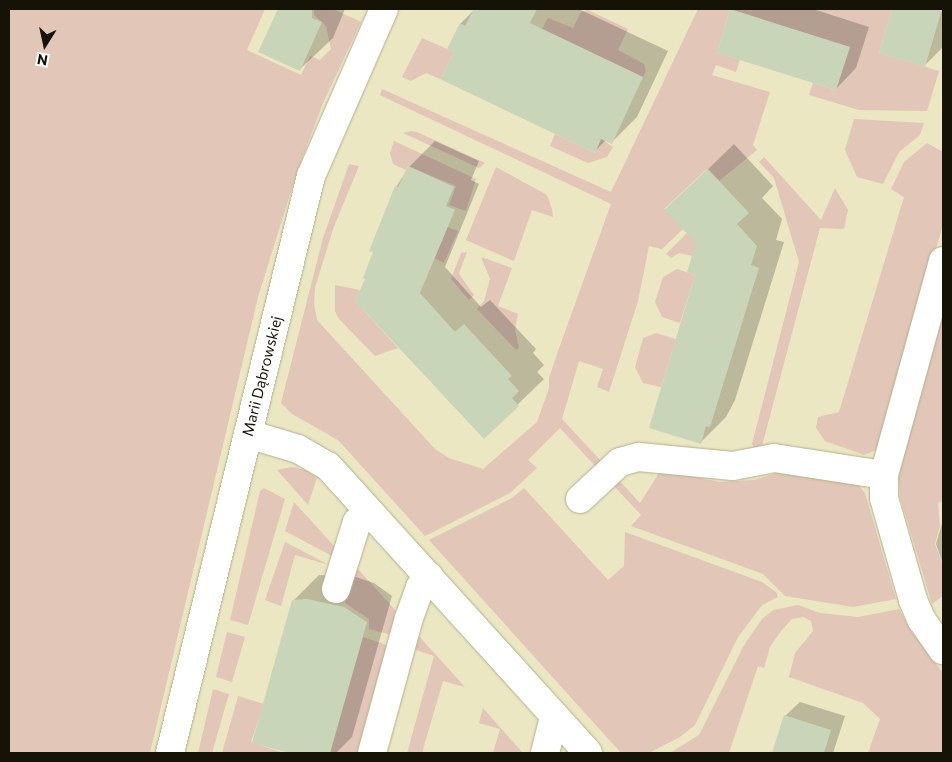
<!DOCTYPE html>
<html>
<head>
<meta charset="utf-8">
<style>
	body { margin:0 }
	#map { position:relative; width:952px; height:762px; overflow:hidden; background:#ebe7c2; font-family:Commissioner,sans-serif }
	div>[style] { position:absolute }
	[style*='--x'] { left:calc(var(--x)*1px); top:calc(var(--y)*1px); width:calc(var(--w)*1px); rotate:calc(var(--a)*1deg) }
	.green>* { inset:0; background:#e2c6b7 }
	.shadow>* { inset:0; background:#0003 }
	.building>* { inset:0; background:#c8d5b8 }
	.roads { filter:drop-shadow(0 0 1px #b4b08c) drop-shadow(0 0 1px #b4b08c) }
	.minor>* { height:28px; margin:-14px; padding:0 14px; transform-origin:14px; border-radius:14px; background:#fff }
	span { translate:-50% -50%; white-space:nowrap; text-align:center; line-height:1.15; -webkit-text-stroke:4px #fff; paint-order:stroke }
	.street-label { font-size:15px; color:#151306 }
	.frame { position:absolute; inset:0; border:10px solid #151306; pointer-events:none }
	.north { position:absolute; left:20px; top:20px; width:50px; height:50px; -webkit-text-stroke:4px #fff; paint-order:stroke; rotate:190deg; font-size:14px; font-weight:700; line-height:20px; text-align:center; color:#151306 }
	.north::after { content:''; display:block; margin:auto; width:18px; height:22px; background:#151306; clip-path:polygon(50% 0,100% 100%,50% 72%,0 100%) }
</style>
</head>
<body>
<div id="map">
	<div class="green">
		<i style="clip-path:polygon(9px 9px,265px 9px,247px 50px,301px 75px,310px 56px,320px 60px,331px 49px,326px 26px,314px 15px,314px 9px,333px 9px,361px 22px,323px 103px,298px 169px,258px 297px,150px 753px,9px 753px)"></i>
		<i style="clip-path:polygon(698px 9px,892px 9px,879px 53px,939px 71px,927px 111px,859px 110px,809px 95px,813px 83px,836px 90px,849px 47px,730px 9px,717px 53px,740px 60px,736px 72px,716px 65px,712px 75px,770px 92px,753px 145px,757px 150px,719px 181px,707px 169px,664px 209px,683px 229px,662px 249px,649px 246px,638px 301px,609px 392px,597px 387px,603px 369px,579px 361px,562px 419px,602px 462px,596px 467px,560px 428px,528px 460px,537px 468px,510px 493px,425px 536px,338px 440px,292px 414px,281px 403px,323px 238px,349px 164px,359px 166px,333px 229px,315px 288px,314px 304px,317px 320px,435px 449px,449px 458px,483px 469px,537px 422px,549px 388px,549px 378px,557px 354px,611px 204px,384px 97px,380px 95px,382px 89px,611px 192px)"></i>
		<i style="clip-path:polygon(588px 10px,628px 29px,618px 50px,644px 64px,646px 71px,643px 77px,542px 29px,548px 18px,573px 28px,581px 12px)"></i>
		<i style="clip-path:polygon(422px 38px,454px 52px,440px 79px,426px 73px,411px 81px,402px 77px)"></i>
		<i style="clip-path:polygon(854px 119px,924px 123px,920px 135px,899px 152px,883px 184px,857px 177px,845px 150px)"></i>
		<i style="clip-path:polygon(411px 131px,417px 132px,485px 163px,479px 168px,403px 133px)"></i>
		<i style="clip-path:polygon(555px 134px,595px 153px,601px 139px,613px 147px,607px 157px,588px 163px,550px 146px)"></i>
		<i style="clip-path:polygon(394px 141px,476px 179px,466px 211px,449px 205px,456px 186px,408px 166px,406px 170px,393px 164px,390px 153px)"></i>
		<i style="clip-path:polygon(927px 143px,943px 152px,943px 225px,877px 450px,864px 455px,825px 441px,816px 428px,818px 417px,839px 412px,904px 197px,891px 189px,904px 162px)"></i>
		<i style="clip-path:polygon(764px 157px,821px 220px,835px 188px,848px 210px,844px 229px,820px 228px,762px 446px,755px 449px,752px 444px,799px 262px,774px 178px,759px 162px)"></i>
		<i style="clip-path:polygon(496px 167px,547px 195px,552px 209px,553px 217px,532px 210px,514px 261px,466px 240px)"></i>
		<i style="clip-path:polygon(438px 223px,458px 231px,444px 263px,425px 254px)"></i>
		<i style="clip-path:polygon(691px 229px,704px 243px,692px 256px,679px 253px,671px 258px,666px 254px)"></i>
		<i style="clip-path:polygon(467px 252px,459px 274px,474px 295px,469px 300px,451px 279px,461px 253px)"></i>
		<i style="clip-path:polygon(481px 257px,512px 268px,498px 306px,518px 314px,515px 330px,519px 348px,516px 350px,477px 309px,484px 301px,490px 279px)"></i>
		<i style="clip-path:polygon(677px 269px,695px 275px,680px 323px,662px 317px,655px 302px,663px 277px)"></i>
		<i style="clip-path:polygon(335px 285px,360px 290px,355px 301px,398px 348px,375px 356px,339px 319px,335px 311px)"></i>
		<i style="clip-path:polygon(940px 314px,943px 315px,943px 501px,938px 503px,940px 526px,935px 544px,943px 565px,943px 596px,932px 604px,900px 497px,898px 474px)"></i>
		<i style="clip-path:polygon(656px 333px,676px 339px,661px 387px,643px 383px,635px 367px,643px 338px)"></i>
		<i style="clip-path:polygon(292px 467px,305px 470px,317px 478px,308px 505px,277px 470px)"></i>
		<i style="clip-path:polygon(661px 470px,720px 482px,754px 480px,784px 471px,856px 482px,865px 493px,896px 599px,853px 607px,785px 596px,763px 574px,631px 526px,641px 515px,612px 484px,617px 478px,640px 503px)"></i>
		<i style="clip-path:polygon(264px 488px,285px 499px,248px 625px,230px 620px,260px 491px)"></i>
		<i style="clip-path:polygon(524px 488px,608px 580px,624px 566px,625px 532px,762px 582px,776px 592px,778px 597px,762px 605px,738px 637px,695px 725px,680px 737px,649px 753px,621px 753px,429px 540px,512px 498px)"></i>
		<i style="clip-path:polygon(294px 502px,335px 547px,332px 556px,285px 531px)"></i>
		<i style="clip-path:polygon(285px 542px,329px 565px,295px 555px,281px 606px,265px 600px)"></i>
		<i style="clip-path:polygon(356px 567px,399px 614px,392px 635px,369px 629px,369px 619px,345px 603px)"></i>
		<i style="clip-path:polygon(798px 605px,820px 613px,858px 617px,899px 609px,911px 631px,943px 673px,943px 753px,868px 753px,880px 719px,863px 703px,789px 677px,795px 653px,813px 631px,811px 621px,803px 617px,792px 619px,781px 631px,770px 647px,764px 668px,758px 666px,729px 753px,670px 753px,699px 735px,744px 645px,762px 619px,773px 610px)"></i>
		<i style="clip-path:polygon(227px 632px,245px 637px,232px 682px,216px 677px)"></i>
		<i style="clip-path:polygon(418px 635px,465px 687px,443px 681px,422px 753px,407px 753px,434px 656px,413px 649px)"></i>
		<i style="clip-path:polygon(363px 637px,390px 646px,359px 753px,330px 753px)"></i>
		<i style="clip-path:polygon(213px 689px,229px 694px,212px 753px,198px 753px)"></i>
		<i style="clip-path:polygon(238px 696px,264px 704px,251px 742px,284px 753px,222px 753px)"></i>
		<i style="clip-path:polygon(483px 708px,523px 753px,493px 753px,500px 729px,479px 723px)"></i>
	</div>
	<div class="shadow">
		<i style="clip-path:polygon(279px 9px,345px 9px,333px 38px,299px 70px,259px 51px)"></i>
		<i style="clip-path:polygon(475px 9px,579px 9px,668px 51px,637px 117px,612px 142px,606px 140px,595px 151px,449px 48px,461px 23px)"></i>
		<i style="clip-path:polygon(813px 9px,869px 27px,856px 68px,836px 89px,732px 10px)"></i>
		<i style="clip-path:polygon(894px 9px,943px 9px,943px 47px,925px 65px,881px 52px)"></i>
		<i style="clip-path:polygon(435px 141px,479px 161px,471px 180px,479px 184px,445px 267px,481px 307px,490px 300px,536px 349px,533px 353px,544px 365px,537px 372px,544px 379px,484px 437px,367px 279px,396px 187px,409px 167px)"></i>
		<i style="clip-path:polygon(734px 144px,773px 186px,762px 198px,782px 219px,776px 240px,784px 242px,735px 400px,726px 417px,700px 443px,698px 243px,666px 210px)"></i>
		<i style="clip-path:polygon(943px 520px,943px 564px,936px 544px)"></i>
		<i style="clip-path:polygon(319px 575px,353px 576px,374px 583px,392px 596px,352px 737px,336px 753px,293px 753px,254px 742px,293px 601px)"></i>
		<i style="clip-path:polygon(800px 702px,845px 716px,833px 753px,773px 753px,785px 716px)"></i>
	</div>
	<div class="building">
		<i style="clip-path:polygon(278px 9px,312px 9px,312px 18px,322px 22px,300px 71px,258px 52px)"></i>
		<i style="clip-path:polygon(474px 9px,537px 9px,530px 23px,643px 77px,612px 144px,601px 139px,595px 153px,440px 79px,454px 52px,447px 49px,460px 23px,465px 26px)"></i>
		<i style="clip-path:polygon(730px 9px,850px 47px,836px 90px,717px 53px)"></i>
		<i style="clip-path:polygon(892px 9px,942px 9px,925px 67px,879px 53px)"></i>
		<i style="clip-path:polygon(408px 166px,454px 187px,446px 206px,455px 210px,420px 293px,455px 332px,464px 324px,512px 376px,508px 379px,519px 391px,512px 398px,519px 406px,484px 439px,355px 301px,365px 279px,363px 278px,373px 252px,369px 251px,395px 186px,398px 187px)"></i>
		<i style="clip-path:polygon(708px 169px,749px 213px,737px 224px,757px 246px,751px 265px,759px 268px,710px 427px,706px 426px,701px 444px,649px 428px,695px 275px,687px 272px,696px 243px,664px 210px)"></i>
		<i style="clip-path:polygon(307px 599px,344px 607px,367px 622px,330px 753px,290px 753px,252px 743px,292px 600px)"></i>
		<i style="clip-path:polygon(784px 715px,831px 730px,824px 753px,772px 753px)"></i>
	</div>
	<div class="roads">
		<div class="minor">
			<i style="--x:943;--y:261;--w:222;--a:105.4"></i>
			<i style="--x:884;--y:475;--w:23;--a:90"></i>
			<i style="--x:884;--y:498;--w:106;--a:74.1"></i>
			<i style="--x:913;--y:600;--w:21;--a:67"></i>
			<i style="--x:921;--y:619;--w:38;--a:55"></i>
			<i style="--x:248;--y:434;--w:52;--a:16.7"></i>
			<i style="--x:298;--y:449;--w:34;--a:30"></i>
			<i style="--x:328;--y:466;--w:387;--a:47.8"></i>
			<i style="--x:580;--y:499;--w:54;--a:-42.8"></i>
			<i style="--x:620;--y:462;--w:20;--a:-15"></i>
			<i style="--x:639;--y:457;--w:94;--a:5.5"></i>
			<i style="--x:733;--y:466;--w:42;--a:-11"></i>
			<i style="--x:774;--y:458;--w:111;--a:8.8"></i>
			<i style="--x:336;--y:589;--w:70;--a:-72.6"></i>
			<i style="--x:357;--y:522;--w:16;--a:-35"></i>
			<i style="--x:170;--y:753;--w:594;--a:-76.27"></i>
			<i style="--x:311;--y:176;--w:182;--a:-66.4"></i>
			<i style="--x:372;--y:753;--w:140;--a:-74.7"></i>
			<i style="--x:409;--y:618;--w:33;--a:-70"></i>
			<i style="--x:420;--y:587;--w:14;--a:-51"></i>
			<i style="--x:545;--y:753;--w:38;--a:-76"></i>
		</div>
	</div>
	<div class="street-label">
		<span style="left:262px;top:376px;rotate:-76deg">Marii Dąbrowskiej</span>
	</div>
	<div class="frame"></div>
	<div class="north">N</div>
</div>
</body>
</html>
